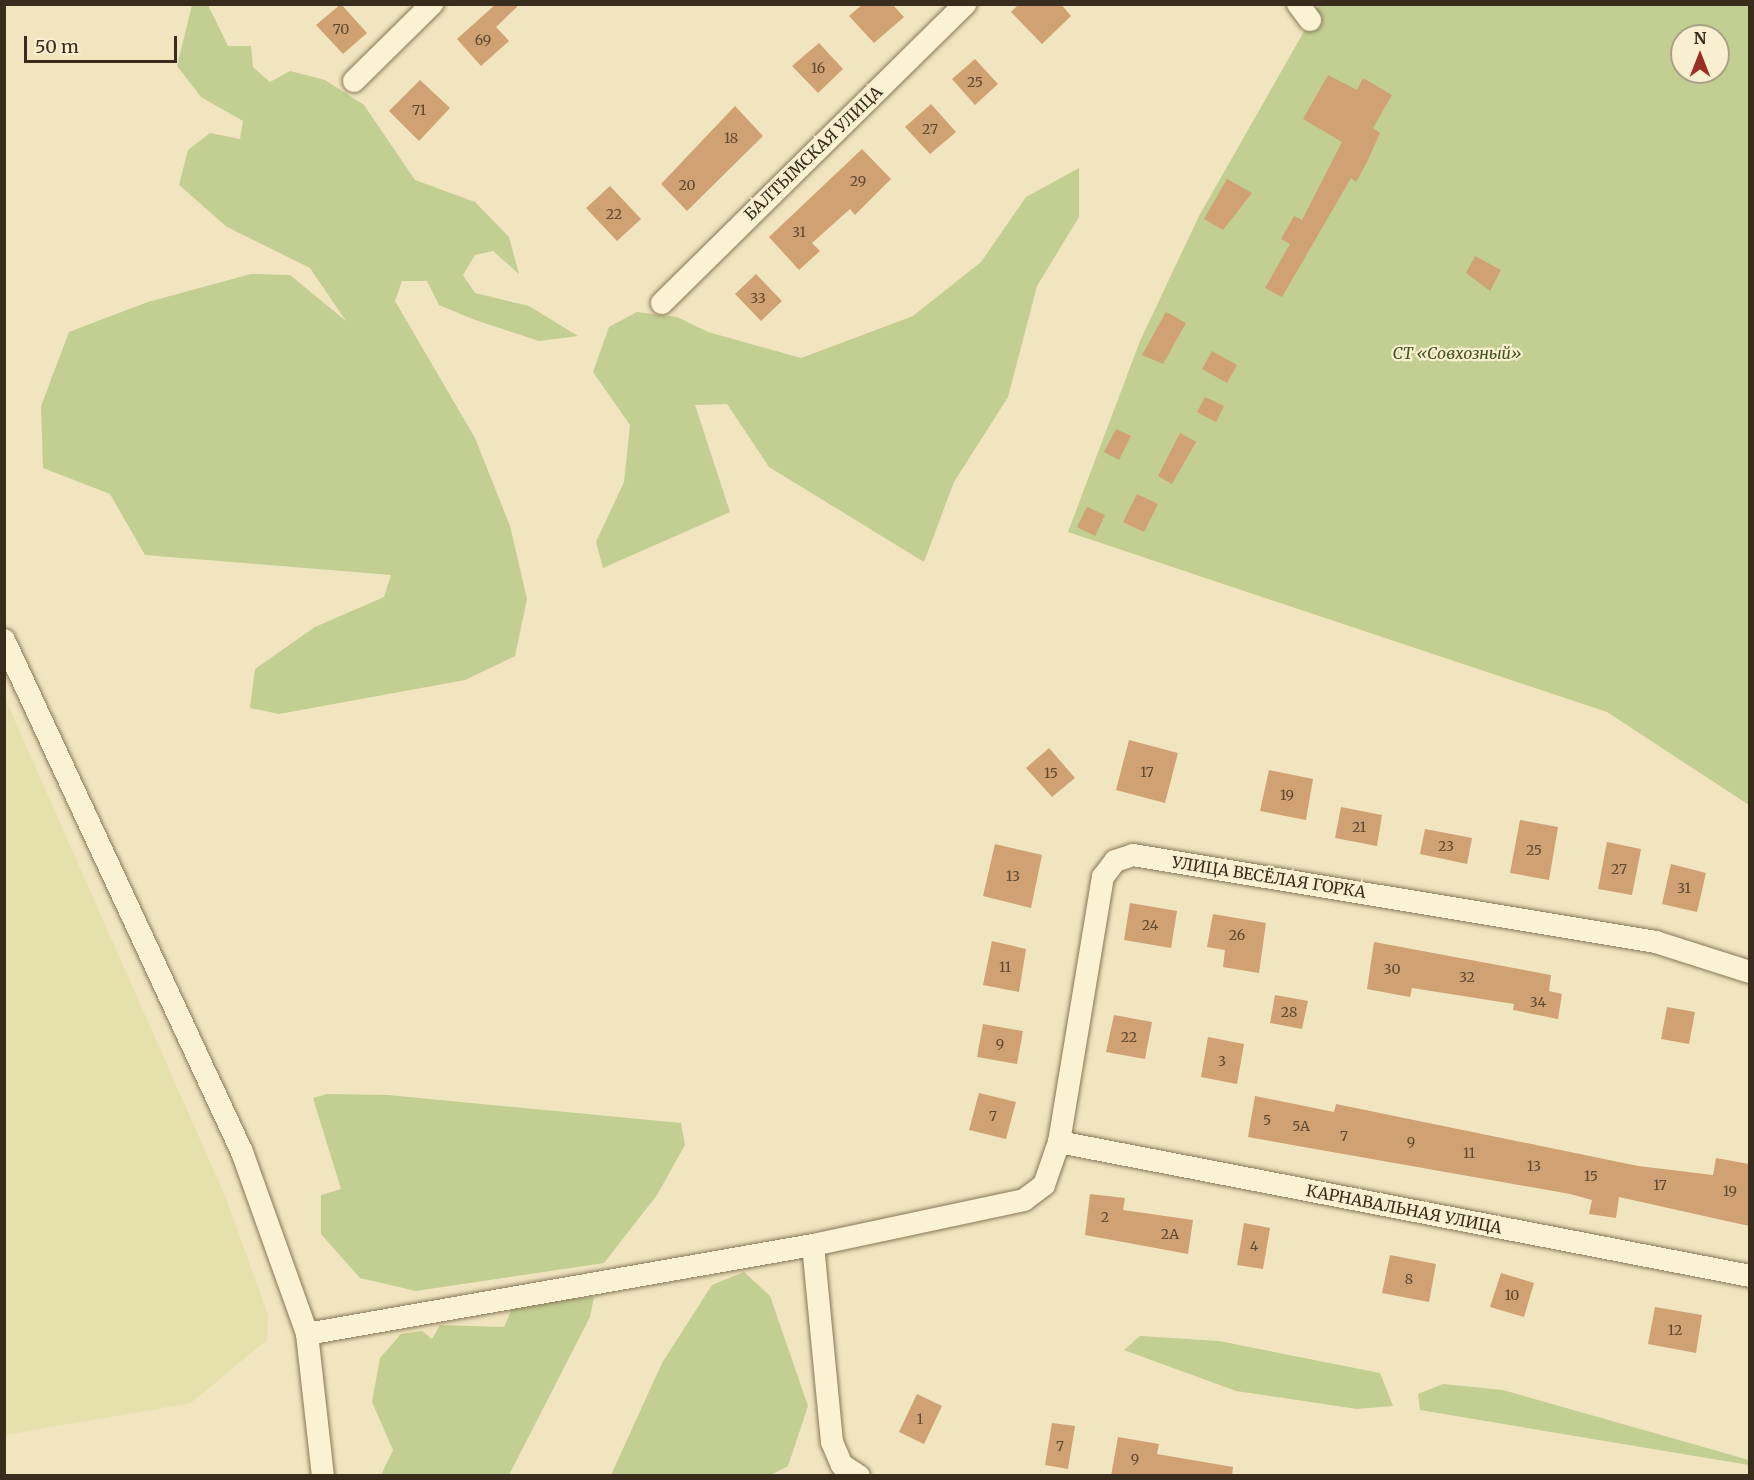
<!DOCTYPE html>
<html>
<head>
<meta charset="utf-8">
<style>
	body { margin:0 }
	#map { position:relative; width:1754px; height:1480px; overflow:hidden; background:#f0e5bf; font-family:Merriweather,serif }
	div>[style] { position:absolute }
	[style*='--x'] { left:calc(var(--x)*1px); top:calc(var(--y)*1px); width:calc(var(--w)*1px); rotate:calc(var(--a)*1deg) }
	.farmland>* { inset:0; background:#e5e1ac }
	.green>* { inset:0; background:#c2ce92 }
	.building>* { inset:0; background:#d0a173 }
	.roads { filter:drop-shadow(0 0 2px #897657) drop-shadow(0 0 2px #897657) }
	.minor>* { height:22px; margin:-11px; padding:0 11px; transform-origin:11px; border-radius:11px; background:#faf2d2 }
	span { translate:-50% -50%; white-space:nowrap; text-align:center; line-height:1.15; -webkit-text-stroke:4.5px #f7efcf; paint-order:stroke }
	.number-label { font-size:14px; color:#5e4932 }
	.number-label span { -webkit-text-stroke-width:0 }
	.street-label { font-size:16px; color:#382c1c }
	.park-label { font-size:16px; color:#445521; font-style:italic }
	.frame { position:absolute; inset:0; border:6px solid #382c1c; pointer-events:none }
	.north { position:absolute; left:1670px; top:24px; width:60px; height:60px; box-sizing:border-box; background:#f7efcf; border:2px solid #aba187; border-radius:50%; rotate:0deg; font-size:16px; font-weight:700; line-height:24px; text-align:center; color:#382c1c }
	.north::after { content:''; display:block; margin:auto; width:21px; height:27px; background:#9a2d24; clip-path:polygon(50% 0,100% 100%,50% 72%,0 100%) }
	.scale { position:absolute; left:24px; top:36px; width:153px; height:27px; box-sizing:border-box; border:3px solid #382c1c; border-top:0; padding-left:8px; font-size:18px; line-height:21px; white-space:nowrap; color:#382c1c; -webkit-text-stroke:4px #f7efcf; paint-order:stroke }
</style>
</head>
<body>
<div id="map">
	<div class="farmland">
		<i style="clip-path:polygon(4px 696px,226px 1198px,268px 1315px,267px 1340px,191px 1403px,5px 1435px)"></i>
	</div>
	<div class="green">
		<i style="clip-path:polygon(192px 5px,208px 5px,228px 46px,251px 46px,253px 67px,270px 82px,290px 71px,325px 80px,364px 105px,415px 180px,475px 202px,509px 237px,519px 274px,493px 251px,475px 255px,463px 275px,475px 293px,529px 306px,578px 336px,539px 341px,475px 320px,439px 305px,427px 281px,402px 281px,395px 301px,475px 438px,510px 526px,527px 599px,515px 656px,465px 680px,279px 714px,250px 708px,255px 669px,315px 627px,384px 597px,391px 575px,145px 555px,110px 494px,43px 468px,41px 406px,69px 332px,148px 302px,251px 274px,290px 275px,346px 321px,310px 268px,227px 227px,179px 185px,188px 150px,210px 133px,240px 139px,243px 121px,201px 97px,177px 66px)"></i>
		<i style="clip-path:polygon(evenodd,1319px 5px,1749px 5px,1749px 805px,1607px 712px,1068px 532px,1140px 341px,1199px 216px,1319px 5px,1682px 36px,1718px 36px,1718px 72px,1682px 72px,1682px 36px)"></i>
		<i style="clip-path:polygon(1079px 168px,1079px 217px,1037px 286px,1008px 397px,954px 482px,924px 562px,769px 467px,727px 404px,695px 405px,730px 512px,603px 568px,596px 542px,624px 482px,630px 425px,593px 372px,609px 327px,637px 312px,677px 317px,708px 332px,801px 358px,913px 316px,981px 262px,1026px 197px)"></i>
		<i style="clip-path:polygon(327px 1094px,388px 1095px,681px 1123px,685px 1145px,657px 1195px,604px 1263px,416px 1291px,360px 1278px,321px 1234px,321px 1195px,341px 1189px,313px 1098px)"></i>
		<i style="clip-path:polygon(744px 1272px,770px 1296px,808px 1406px,788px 1466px,771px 1475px,611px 1475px,662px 1363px,712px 1285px)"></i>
		<i style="clip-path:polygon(594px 1297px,590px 1317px,509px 1475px,381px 1475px,393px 1450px,372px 1402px,380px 1358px,401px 1334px,422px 1331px,432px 1339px,440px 1325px,504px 1327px,514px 1304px)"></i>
		<i style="clip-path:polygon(1140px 1336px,1219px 1341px,1380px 1373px,1393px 1406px,1357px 1409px,1236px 1391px,1124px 1350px)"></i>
		<i style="clip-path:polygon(1443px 1384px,1503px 1390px,1749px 1460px,1749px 1465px,1420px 1410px,1418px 1394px)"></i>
	</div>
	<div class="building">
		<i style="clip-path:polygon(341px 4px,367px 33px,343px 54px,316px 25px)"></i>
		<i style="clip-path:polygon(496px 4px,520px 4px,496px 27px,509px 41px,481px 66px,457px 39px)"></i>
		<i style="clip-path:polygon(863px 4px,892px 4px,904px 17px,874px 43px,849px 16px)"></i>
		<i style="clip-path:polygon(1019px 4px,1061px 4px,1071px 16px,1042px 44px,1011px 12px)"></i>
		<i style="clip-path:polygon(819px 43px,843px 69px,818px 93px,792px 66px)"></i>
		<i style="clip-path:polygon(975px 59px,998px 84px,975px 105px,952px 79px)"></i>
		<i style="clip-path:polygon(1328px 75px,1357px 90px,1363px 78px,1392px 95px,1373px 128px,1380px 133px,1367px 162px,1356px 182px,1351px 178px,1282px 297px,1265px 288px,1290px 244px,1281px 239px,1294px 216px,1302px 220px,1342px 142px,1303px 119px)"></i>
		<i style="clip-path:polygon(420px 80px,450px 108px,419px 141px,389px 111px)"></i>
		<i style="clip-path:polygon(931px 104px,956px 132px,930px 154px,905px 127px)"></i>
		<i style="clip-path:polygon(735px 106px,763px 136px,687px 211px,661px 184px)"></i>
		<i style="clip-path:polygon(862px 149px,891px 179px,855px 215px,850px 209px,812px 243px,820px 251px,799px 270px,769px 237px)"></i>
		<i style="clip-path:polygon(1227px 179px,1252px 193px,1223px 230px,1204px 219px)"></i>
		<i style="clip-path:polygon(610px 186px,641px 219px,617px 241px,586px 208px)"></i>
		<i style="clip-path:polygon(1475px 256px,1501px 270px,1490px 291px,1466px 273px)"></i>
		<i style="clip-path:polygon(756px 274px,782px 301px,761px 321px,735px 294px)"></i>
		<i style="clip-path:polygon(1166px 312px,1186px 323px,1163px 364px,1142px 355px)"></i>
		<i style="clip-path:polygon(1212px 351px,1237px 365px,1227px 383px,1202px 369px)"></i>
		<i style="clip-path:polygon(1205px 397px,1224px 406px,1216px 422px,1197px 412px)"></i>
		<i style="clip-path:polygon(1116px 429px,1131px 436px,1119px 460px,1104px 452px)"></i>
		<i style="clip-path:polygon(1180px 433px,1196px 442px,1172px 484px,1158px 476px)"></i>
		<i style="clip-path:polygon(1137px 494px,1158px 504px,1144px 532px,1123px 522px)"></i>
		<i style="clip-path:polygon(1087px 507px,1105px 515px,1095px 536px,1077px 527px)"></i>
		<i style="clip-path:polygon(1129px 740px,1178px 753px,1165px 803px,1116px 790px)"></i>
		<i style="clip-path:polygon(1049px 748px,1075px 778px,1052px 797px,1026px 768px)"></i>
		<i style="clip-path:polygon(1269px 770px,1313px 779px,1306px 820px,1260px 811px)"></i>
		<i style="clip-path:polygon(1341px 807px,1382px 815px,1377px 846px,1335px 838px)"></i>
		<i style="clip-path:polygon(1520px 820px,1558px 827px,1549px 880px,1510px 873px)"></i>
		<i style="clip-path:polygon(1425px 829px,1472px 838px,1467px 864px,1420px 854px)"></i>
		<i style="clip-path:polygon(1607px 842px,1641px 849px,1632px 895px,1598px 889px)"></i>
		<i style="clip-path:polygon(995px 844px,1042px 855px,1031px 908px,983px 896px)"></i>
		<i style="clip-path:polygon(1671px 864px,1706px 873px,1697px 912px,1662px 904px)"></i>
		<i style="clip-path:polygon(1130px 903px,1177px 911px,1171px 948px,1124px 940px)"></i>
		<i style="clip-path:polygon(1213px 914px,1266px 923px,1259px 973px,1223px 967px,1225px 950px,1207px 947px)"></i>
		<i style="clip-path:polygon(992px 941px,1026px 949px,1019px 992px,983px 985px)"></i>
		<i style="clip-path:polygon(1374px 942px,1551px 975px,1549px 991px,1562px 994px,1558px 1019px,1513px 1010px,1514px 1004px,1412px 988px,1410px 997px,1367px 989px)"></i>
		<i style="clip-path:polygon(1275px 995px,1308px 1001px,1302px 1029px,1270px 1023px)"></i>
		<i style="clip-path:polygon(1667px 1007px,1695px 1012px,1689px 1044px,1661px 1039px)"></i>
		<i style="clip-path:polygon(1114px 1015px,1152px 1022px,1145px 1059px,1106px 1052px)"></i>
		<i style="clip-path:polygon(983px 1024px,1023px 1031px,1017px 1064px,977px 1057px)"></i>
		<i style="clip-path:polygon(1208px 1037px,1244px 1044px,1237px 1084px,1201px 1077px)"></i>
		<i style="clip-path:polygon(979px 1093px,1016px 1102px,1006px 1139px,969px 1130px)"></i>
		<i style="clip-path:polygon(1255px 1096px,1334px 1112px,1336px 1104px,1638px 1166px,1713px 1175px,1716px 1158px,1749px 1164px,1749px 1226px,1619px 1197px,1616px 1218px,1589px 1214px,1592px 1200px,1570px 1194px,1248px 1137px)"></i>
		<i style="clip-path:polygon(1090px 1194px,1125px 1198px,1123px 1210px,1193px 1220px,1188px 1254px,1085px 1235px)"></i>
		<i style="clip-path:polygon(1244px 1223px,1270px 1228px,1263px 1269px,1237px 1265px)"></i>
		<i style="clip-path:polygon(1390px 1255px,1436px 1264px,1429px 1302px,1382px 1293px)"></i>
		<i style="clip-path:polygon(1501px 1273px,1534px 1283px,1524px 1317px,1490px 1307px)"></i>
		<i style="clip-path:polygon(1655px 1307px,1702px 1315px,1696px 1353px,1648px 1344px)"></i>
		<i style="clip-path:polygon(917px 1394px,942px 1406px,924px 1444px,899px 1432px)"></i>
		<i style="clip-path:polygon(1052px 1423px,1075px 1426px,1068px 1469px,1045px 1465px)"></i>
		<i style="clip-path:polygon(1118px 1437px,1159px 1444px,1157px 1454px,1233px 1467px,1232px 1476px,1111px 1476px)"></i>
	</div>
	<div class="roads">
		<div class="minor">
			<i style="--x:1298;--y:4;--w:20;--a:53"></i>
			<i style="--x:354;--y:81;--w:110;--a:-44.6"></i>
			<i style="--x:662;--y:303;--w:426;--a:-44.6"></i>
			<i style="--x:4;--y:640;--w:565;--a:65.07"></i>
			<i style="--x:242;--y:1152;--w:193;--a:70.3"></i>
			<i style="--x:307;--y:1334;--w:143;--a:83.6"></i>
			<i style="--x:1059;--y:1142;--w:704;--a:10.97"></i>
			<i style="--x:813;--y:1245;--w:198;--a:84.5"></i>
			<i style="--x:832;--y:1442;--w:25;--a:67"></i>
			<i style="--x:842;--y:1465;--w:20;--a:33"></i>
			<i style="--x:307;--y:1334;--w:514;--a:-9.98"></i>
			<i style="--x:813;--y:1245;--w:216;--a:-12"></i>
			<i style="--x:1024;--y:1200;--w:25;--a:-37"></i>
			<i style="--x:1044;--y:1185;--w:46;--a:-70.8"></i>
			<i style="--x:1059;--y:1142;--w:269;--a:-80.6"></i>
			<i style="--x:1103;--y:877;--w:20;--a:-53"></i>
			<i style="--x:1115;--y:861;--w:19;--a:-18"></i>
			<i style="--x:1133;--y:855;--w:530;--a:9.44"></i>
			<i style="--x:1656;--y:942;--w:99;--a:17.7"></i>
		</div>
	</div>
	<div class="number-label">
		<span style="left:341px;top:29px">70</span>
		<span style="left:483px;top:40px">69</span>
		<span style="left:818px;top:68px">16</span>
		<span style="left:975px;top:82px">25</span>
		<span style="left:419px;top:110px">71</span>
		<span style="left:930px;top:129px">27</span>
		<span style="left:731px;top:138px">18</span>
		<span style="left:858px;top:181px">29</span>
		<span style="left:687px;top:185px">20</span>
		<span style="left:614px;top:214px">22</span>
		<span style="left:799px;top:232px">31</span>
		<span style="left:758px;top:298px">33</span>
		<span style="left:1147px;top:772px">17</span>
		<span style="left:1051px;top:773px">15</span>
		<span style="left:1287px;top:795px">19</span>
		<span style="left:1359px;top:827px">21</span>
		<span style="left:1446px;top:846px">23</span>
		<span style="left:1534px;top:850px">25</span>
		<span style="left:1619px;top:869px">27</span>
		<span style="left:1013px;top:876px">13</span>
		<span style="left:1684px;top:888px">31</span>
		<span style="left:1150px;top:925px">24</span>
		<span style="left:1237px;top:935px">26</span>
		<span style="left:1005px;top:967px">11</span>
		<span style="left:1392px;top:969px">30</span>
		<span style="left:1467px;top:977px">32</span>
		<span style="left:1538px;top:1002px">34</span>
		<span style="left:1289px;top:1012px">28</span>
		<span style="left:1129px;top:1037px">22</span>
		<span style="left:1000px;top:1044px">9</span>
		<span style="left:1222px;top:1061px">3</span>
		<span style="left:993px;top:1116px">7</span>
		<span style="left:1267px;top:1120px">5</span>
		<span style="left:1301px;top:1126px">5А</span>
		<span style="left:1344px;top:1136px">7</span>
		<span style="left:1411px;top:1142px">9</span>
		<span style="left:1469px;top:1153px">11</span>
		<span style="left:1534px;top:1166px">13</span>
		<span style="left:1591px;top:1176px">15</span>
		<span style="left:1660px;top:1185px">17</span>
		<span style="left:1730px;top:1191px">19</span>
		<span style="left:1105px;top:1217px">2</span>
		<span style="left:1170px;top:1234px">2А</span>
		<span style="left:1254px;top:1246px">4</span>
		<span style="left:1409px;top:1279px">8</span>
		<span style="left:1512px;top:1295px">10</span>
		<span style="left:1675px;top:1330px">12</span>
		<span style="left:920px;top:1419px">1</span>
		<span style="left:1060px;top:1446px">7</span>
		<span style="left:1135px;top:1459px">9</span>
	</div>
	<div class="street-label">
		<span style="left:813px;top:153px;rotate:-44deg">БАЛТЫМСКАЯ УЛИЦА</span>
		<span style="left:1269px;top:877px;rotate:9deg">УЛИЦА ВЕСЁЛАЯ ГОРКА</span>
		<span style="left:1404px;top:1209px;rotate:11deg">КАРНАВАЛЬНАЯ УЛИЦА</span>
	</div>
	<div class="park-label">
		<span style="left:1457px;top:353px">СТ «Совхозный»</span>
	</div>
	<div class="frame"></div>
	<div class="north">N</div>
	<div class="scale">50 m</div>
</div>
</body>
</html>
